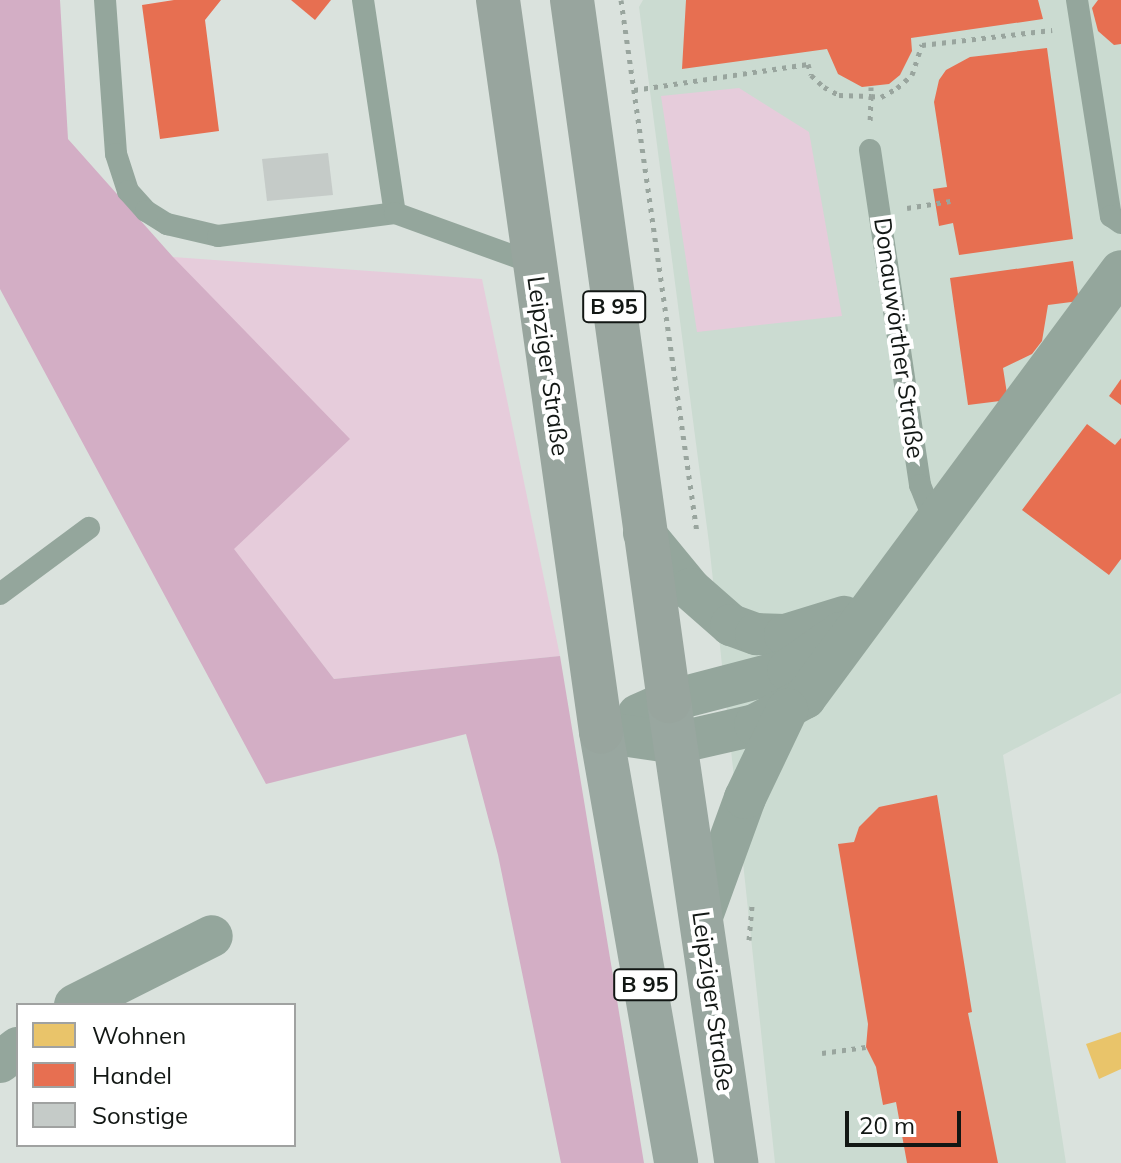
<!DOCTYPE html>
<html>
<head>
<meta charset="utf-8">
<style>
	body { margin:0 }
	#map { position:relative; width:1121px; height:1163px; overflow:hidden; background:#dae2dd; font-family:Mulish,sans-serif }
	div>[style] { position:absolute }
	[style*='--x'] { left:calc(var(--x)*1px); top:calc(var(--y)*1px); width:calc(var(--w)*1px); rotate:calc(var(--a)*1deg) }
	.built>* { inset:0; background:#cbdbd1 }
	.green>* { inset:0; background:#e6ccdb }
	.forest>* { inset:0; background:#d3aec5 }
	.homes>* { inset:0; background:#e9c46a }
	.shops>* { inset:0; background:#e76f51 }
	.building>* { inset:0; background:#c5cbc8 }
	.path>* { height:5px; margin-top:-2.5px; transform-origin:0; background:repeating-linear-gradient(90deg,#99a59e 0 4px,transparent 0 10px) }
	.service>* { height:22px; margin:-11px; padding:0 11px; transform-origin:11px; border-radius:11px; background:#94a69c }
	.minor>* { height:42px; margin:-21px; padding:0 21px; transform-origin:21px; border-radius:21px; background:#94a69c }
	.primary>* { height:44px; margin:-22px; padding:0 22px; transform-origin:22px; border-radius:22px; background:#99a7a0 }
	.trunk>* { height:44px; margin:-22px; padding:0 22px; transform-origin:22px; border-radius:22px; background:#98a59e }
	span { translate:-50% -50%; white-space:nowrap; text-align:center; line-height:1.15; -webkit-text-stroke:8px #fff; paint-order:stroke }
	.shield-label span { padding:2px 6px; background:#fff; border:2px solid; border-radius:6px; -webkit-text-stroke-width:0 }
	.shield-label { font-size:22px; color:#121714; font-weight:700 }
	.street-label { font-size:24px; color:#121714 }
	.legend { position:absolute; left:16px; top:1003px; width:280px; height:144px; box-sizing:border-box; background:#fff; border:2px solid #a0a2a1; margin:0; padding:10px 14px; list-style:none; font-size:24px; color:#121714 }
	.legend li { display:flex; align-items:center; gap:16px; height:40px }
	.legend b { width:40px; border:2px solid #a0a2a1 }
	.scale { position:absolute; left:845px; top:1111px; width:116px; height:36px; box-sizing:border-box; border:4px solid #121714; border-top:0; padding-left:10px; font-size:24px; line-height:28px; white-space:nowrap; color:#121714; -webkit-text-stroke:6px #fff; paint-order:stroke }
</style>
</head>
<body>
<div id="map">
	<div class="built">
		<i style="clip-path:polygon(643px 0,1121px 0,1121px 693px,1003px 755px,1066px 1163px,775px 1163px,709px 543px,639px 7px)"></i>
	</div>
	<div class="green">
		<i style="clip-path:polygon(739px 88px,809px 132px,842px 316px,697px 332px,661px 96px)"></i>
		<i style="clip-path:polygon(173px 257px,482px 279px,560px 656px,334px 679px,233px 549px)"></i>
	</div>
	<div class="forest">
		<i style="clip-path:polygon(0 0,60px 0,68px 139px,173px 257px,350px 439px,234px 549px,334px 679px,560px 656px,644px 1163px,561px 1163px,498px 855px,466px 734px,266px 784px,0 289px)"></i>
	</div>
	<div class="homes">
		<i style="clip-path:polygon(1121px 1032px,1121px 1069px,1099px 1079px,1086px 1044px)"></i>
	</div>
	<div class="shops">
		<i style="clip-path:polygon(174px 0,221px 0,205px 20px,219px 131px,160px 139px,142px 5px)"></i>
		<i style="clip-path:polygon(291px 0,331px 0,315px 20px)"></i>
		<i style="clip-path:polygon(686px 0,1038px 0,1043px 19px,911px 38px,912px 51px,900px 75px,889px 84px,862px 87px,838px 74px,827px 49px,682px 69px)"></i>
		<i style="clip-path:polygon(1098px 0,1121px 0,1121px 44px,1114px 45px,1098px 31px,1092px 8px)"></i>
		<i style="clip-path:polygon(1047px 48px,1073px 239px,959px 255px,953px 223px,939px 226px,933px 189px,947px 187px,934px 102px,939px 80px,946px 70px,970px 57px)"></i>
		<i style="clip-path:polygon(1073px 261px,1079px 301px,1048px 305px,1042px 341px,1032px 354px,1003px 368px,1008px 400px,968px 405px,950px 278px)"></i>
		<i style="clip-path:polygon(1121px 379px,1121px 405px,1109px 396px)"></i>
		<i style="clip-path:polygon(1087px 424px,1115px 445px,1121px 438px,1121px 559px,1109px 575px,1022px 510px)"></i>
		<i style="clip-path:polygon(937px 795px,972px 1012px,968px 1013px,998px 1163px,907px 1163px,896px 1102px,883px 1105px,876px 1067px,866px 1047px,868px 1024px,838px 844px,854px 842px,859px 827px,879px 807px)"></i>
	</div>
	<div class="building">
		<i style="clip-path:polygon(328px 153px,333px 195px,267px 201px,262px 159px)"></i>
	</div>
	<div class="path">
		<i style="--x:621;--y:0;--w:538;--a:81.88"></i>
		<i style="--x:871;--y:87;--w:9;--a:90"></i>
		<i style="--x:871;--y:96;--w:10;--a:6"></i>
		<i style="--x:881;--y:97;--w:18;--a:-29"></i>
		<i style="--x:897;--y:88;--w:20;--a:-41"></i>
		<i style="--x:912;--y:75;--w:32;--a:-72"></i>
		<i style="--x:922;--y:45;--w:131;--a:-6.6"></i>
		<i style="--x:634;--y:90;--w:176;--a:-8.5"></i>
		<i style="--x:808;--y:64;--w:11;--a:75"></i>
		<i style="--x:811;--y:75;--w:18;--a:43"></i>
		<i style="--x:824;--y:87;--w:17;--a:28"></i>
		<i style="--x:839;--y:95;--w:32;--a:2"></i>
		<i style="--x:871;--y:96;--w:25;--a:92"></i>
		<i style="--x:907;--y:208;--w:44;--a:-9.2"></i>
		<i style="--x:749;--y:940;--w:34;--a:-85"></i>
		<i style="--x:822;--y:1053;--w:44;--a:-7.8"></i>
	</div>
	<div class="service">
		<i style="--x:105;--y:0;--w:154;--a:85.9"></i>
		<i style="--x:116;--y:154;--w:39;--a:72"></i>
		<i style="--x:128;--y:191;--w:27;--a:48"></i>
		<i style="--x:146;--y:211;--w:25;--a:32"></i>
		<i style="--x:167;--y:224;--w:52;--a:13.2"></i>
		<i style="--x:218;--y:236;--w:178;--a:-7.4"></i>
		<i style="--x:363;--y:0;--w:215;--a:81.5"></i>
		<i style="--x:395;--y:213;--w:147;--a:19.9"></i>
		<i style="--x:1077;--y:0;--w:219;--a:81.1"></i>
		<i style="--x:1111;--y:216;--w:12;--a:35"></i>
		<i style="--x:870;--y:150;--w:339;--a:81.5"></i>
		<i style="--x:920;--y:485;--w:43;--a:68.2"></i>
		<i style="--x:0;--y:594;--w:111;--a:-36.6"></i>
	</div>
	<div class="minor">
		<i style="--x:644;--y:533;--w:72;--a:50.6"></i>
		<i style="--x:690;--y:589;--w:55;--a:41.3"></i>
		<i style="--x:731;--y:625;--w:27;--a:20"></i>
		<i style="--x:756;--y:634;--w:29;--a:2"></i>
		<i style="--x:785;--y:635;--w:62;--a:-17"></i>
		<i style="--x:638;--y:715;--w:34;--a:-24"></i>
		<i style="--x:669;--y:701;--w:123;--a:-14.6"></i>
		<i style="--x:788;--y:670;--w:65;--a:-34.9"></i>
		<i style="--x:601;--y:732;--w:76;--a:8.3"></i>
		<i style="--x:676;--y:743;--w:81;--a:-12.8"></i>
		<i style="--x:755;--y:725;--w:57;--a:-28.4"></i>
		<i style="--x:805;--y:698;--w:531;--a:-53.5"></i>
		<i style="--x:701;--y:919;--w:129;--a:-70"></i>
		<i style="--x:745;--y:798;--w:98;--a:-64.5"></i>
		<i style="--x:75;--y:1005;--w:153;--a:-26.7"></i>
		<i style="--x:0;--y:1062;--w:23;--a:-38"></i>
	</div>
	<div class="primary">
		<i style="--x:669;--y:701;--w:467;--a:81.7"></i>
		<i style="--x:601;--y:732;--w:437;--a:80.1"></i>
	</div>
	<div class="trunk">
		<i style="--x:498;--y:0;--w:739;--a:81.99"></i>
		<i style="--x:572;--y:0;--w:708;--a:82.12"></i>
	</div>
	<div class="shield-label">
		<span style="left:614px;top:307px">B 95</span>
		<span style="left:645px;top:985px">B 95</span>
	</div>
	<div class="street-label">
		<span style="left:899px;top:338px;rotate:82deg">Donauwörther Straße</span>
		<span style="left:548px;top:366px;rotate:82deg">Leipziger Straße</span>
		<span style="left:713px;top:1001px;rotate:82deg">Leipziger Straße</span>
	</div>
	<ul class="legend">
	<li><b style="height:22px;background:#e9c46a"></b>Wohnen</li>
	<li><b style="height:22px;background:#e76f51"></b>Handel</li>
	<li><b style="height:22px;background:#c5cbc8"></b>Sonstige</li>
	</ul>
	<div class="scale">20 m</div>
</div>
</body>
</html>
